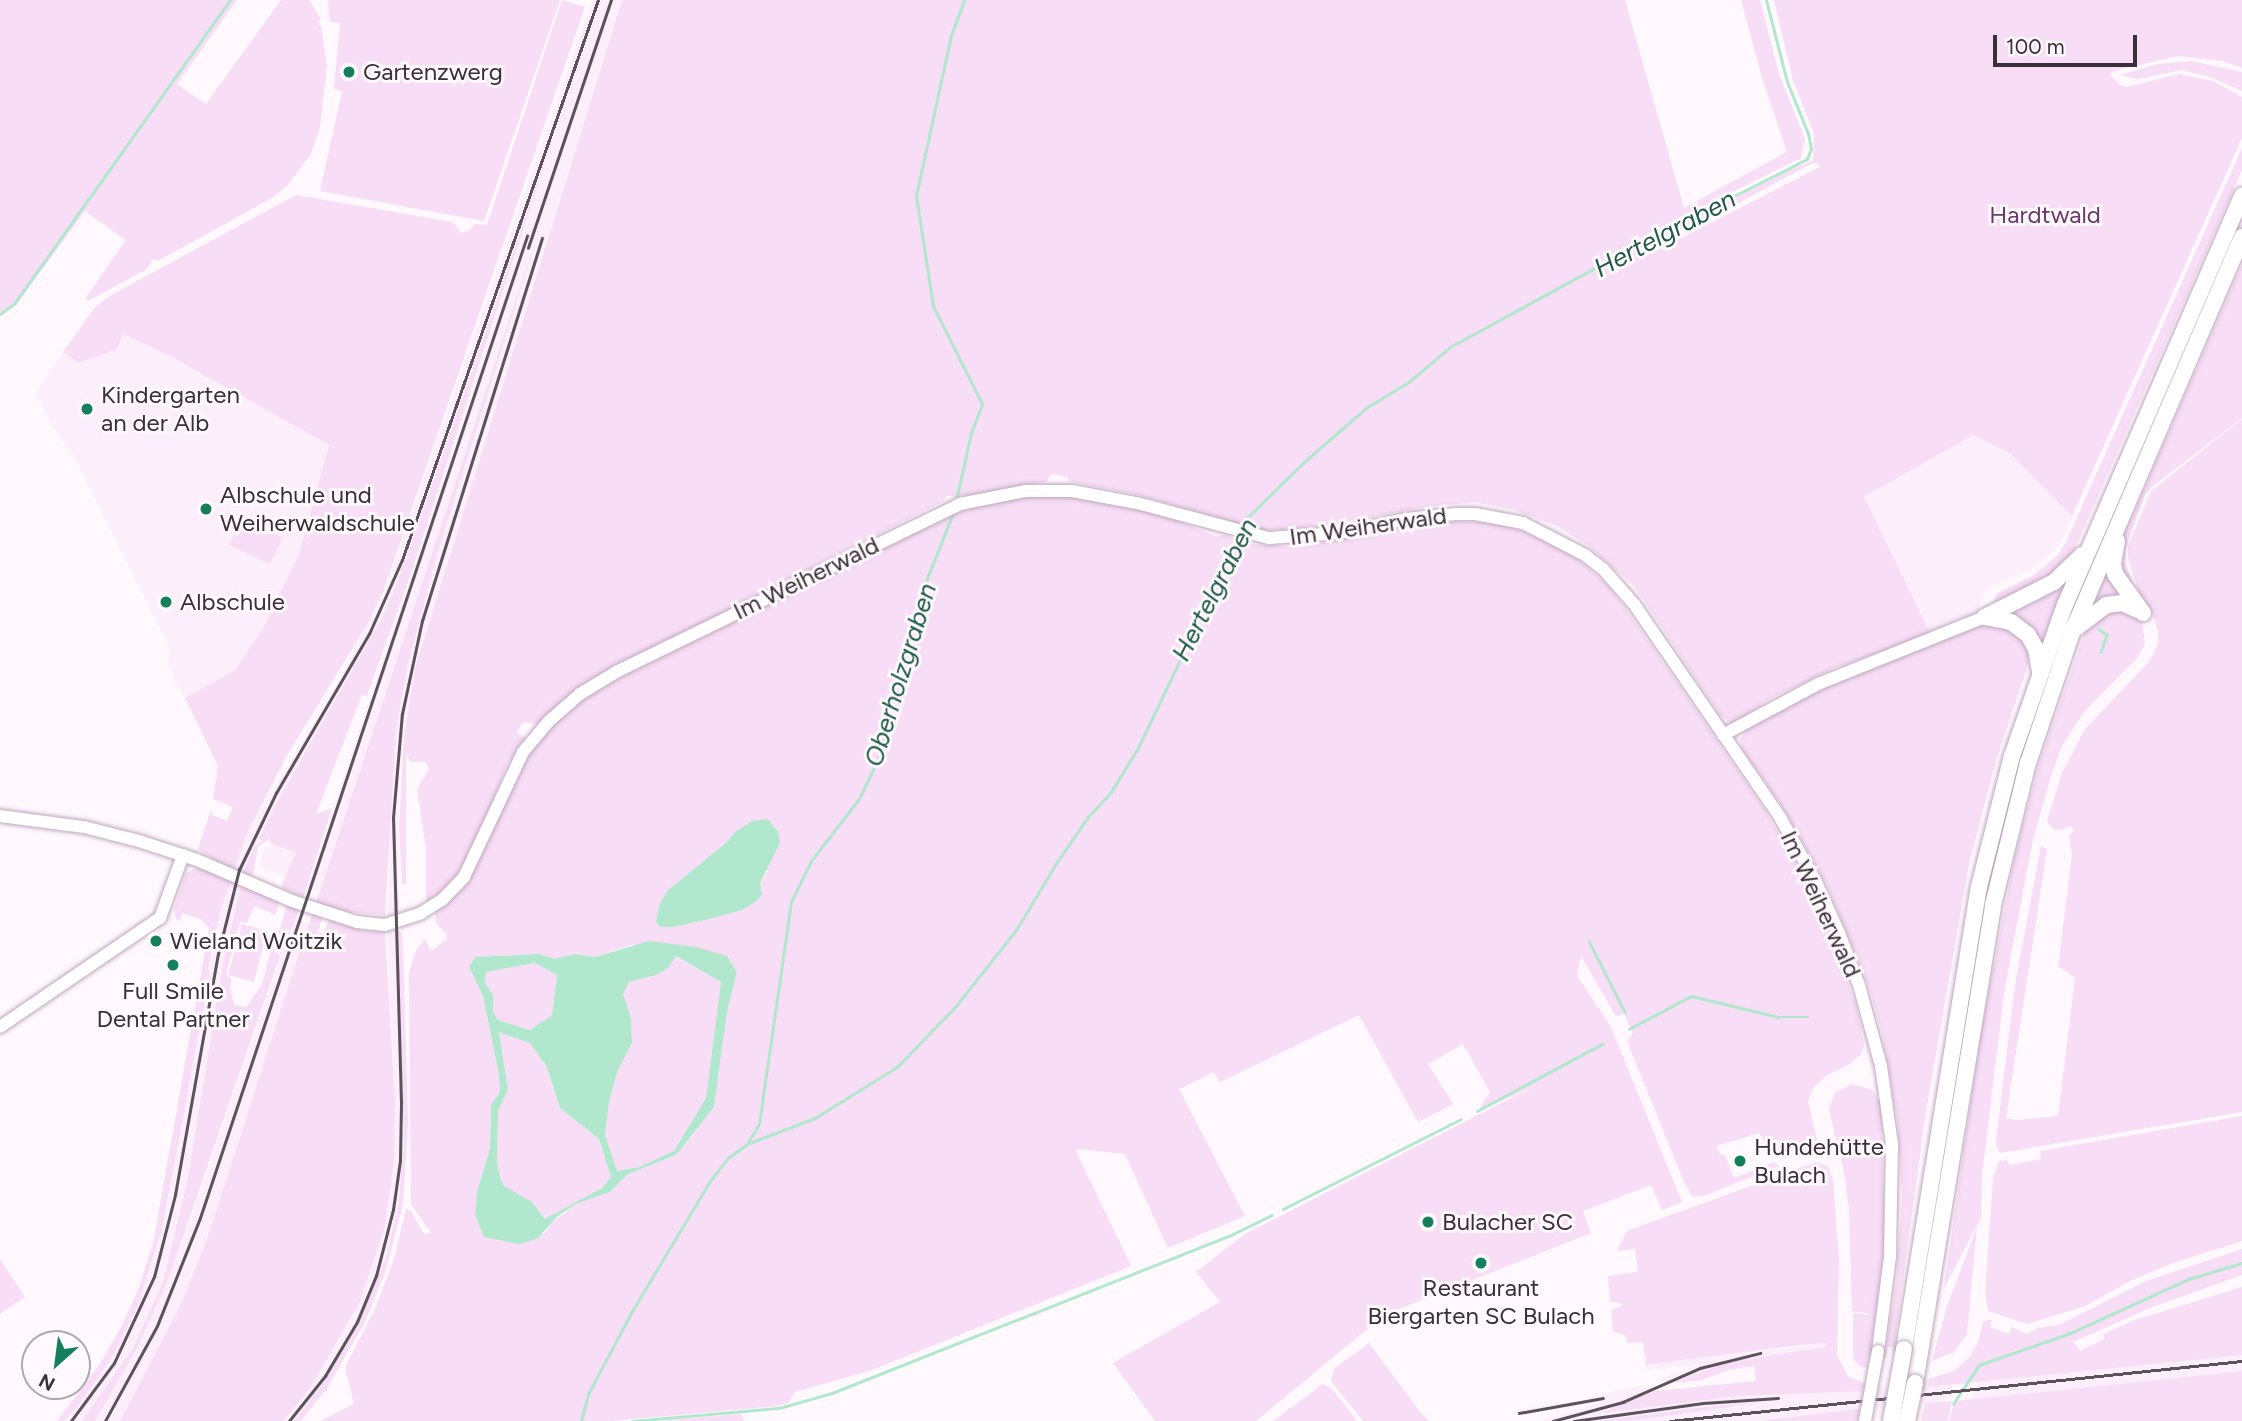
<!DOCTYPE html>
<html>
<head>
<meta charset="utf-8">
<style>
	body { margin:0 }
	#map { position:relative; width:2242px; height:1421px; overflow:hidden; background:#fff9fe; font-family:Figtree,sans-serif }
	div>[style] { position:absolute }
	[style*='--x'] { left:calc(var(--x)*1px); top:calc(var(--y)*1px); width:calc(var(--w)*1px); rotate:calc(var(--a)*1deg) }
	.built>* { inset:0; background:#fceefb }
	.green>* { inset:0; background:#f7ddf5 }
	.water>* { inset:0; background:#b1e7cd }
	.stream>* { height:2.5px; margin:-1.25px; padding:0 1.25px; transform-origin:1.25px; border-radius:1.25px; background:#b1e7cd }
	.roads { filter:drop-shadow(0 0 2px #bfa6be) drop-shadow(0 0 2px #bfa6be) }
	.secondary>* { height:12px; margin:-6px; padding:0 6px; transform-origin:6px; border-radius:6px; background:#fff }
	.highway>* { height:16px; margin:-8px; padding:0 8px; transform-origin:8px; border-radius:8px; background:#fff }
	.rail>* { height:2.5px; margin:-1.25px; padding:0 1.25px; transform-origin:1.25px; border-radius:1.25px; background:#5c525b }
	.bridges { filter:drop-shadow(0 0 2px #bfa6be) drop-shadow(0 0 2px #bfa6be) }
	.secondary-bridge>* { height:12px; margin:-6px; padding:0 6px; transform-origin:6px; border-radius:6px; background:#fff }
	.highway-bridge>* { height:16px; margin:-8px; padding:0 8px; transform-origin:8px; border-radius:8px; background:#fff }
	.dots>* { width:19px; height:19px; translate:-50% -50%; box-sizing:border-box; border:4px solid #fff9fe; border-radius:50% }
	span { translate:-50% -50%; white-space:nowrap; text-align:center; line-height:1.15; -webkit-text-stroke:6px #fff9fe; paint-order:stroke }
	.poi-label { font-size:24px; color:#392f38 }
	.left { translate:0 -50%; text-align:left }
	.park-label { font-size:24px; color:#693969 }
	.street-label { font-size:24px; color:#392f38 }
	.water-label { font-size:26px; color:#1c5b43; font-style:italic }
	.north { position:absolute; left:21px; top:1330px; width:70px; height:70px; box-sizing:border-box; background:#fff9fe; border:2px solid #b0a8af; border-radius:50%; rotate:208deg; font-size:19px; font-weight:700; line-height:28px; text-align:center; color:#392f38 }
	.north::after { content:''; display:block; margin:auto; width:24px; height:32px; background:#147f5b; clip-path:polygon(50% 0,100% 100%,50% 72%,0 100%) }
	.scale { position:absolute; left:1993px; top:35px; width:144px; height:32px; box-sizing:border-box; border:4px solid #392f38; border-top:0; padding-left:9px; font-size:21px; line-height:24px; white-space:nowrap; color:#392f38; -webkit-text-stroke:5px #fff9fe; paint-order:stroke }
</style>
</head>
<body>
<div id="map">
	<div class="built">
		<i style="clip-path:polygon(593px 0,621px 0,414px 669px,404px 728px,398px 798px,399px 913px,388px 915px,391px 797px,396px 729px,407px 667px,437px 555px,541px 224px,320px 890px,319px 892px,307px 888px,490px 337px,539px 177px,407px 557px,384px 614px,276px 804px,242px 875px,233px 871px,247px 834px,336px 686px,385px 590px)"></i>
		<i style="clip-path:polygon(123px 334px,172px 357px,329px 445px,299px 554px,263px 629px,235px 670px,185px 698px,167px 664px,171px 649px,78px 463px,51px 424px,36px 393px,63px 352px,78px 363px,116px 350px)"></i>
		<i style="clip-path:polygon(1973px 435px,2083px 490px,2064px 536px,2053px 552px,2030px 570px,1992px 585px,1982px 596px,1976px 619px,1931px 635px,1864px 498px)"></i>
		<i style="clip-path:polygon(278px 844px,296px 852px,286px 877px,260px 867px,264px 848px)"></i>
		<i style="clip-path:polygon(231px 881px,241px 886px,219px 991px,187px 1183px,163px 1282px,133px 1348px,95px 1405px,82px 1421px,64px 1421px,113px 1356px,134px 1314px,154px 1261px,171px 1193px,168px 1189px,210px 972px,208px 968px,222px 905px)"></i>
		<i style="clip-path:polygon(294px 919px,311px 924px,208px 1236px,182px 1302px,120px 1421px,95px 1421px,136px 1350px,188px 1228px)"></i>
		<i style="clip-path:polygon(398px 928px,404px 1143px,394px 1226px,378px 1279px,342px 1355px,294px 1421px,283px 1421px,310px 1388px,352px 1319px,385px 1225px,394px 1162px,395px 1100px,387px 930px)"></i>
		<i style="clip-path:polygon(1826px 1343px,1826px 1348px,1742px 1359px,1673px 1383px,1658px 1380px,1699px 1365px,1647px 1370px,1646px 1365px)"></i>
		<i style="clip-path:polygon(2242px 1355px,2242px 1371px,1972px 1399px,1979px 1382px)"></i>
		<i style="clip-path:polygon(1640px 1385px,1655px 1391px,1605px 1412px,1740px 1396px,1952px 1386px,1945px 1401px,1759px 1421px,1630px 1421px,1693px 1408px,1599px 1421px,1540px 1421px,1600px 1402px,1519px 1415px,1517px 1410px,1582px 1400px)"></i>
	</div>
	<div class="green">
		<i style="clip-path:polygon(0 0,237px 0,177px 84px,206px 104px,281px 0,309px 0,321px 19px,318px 23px,321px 26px,327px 66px,320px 127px,311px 154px,286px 187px,270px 199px,158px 261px,153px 259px,147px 269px,88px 301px,85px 299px,126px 240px,85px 211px,17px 304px,0 316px)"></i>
		<i style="clip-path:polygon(328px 0,560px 0,484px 221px,320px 191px,342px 91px,334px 89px,340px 23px,330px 22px)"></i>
		<i style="clip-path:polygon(562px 0,585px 7px,384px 589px,368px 623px,286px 757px,247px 834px,235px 868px,223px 866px,198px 849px,211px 810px,213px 815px,227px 821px,233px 807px,213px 799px,218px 766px,185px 698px,235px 670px,263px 629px,299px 554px,329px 445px,172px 357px,123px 334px,116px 350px,78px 363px,63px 352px,95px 307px,113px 294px,296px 195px,452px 222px,462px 233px,469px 231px,475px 224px,487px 225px)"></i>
		<i style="clip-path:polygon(evenodd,622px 0,1625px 0,1684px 208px,1787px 152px,1762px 78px,1741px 0,1760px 0,1779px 74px,1805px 139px,1801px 158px,1645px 235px,1647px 242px,1794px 168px,1813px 161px,1814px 133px,1793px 80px,1774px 0,2242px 0,2242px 68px,2222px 61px,2178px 56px,2121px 69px,2111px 72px,2111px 76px,2120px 85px,2127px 87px,2179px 74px,2213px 81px,2242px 97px,2242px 138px,2072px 516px,2011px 454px,1973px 435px,1864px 497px,1931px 635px,1834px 668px,1768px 700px,1733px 725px,1721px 716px,1634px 586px,1590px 547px,1557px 526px,1514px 510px,1474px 502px,1426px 507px,1300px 529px,1262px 530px,1135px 494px,1072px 482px,1066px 477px,1052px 474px,1046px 482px,955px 497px,947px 495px,944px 501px,610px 669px,566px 698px,538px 724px,523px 722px,517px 732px,525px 738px,508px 763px,473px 850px,449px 887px,426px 902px,426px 848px,417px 789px,429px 769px,426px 762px,410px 762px,406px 754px,406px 884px,402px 884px,399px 828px,404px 736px,415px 668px,622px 0,1813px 163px,1818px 163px,1820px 167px,1650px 254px,1649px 248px,1655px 244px,1716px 215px,1813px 163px)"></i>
		<i style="clip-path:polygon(2192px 61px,2242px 72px,2242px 91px,2210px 77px,2181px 70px,2139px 79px,2120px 75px,2158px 64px)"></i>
		<i style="clip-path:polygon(553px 138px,412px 570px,367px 696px,362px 695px,316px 814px,332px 808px,303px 898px,281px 887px,296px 852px,271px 844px,269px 839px,258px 847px,253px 874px,250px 876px,242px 875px,255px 845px,263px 841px,259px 839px,276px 804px,384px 614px,407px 557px)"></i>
		<i style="clip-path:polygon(2242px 148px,2242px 170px,2072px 555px,2049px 579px,1994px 603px,1996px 594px,2034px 575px,2058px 555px,2066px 542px)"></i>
		<i style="clip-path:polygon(546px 209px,437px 555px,407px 667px,396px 729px,385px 915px,347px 912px,316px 903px)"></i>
		<i style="clip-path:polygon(2242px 211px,2242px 220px,2071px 617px,2036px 718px,1931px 1232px,1988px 877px,2018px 760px,2059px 636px)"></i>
		<i style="clip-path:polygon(2242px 265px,2242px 418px,2153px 486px,2145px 495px,2125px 550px,2126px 565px,2137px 594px,2120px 578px,2121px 542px)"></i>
		<i style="clip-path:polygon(2242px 419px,2242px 1112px,2000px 1153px,1996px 1145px,1997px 1133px,2015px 985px,2041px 846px,2047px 849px,2006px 1118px,2017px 1120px,2058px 1116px,2075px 978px,2058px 966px,2072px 855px,2069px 836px,2074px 832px,2071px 826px,2061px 830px,2053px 829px,2047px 821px,2062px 773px,2085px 729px,2149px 662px,2158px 644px,2158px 631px,2153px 616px,2141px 601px,2128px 557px,2128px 546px,2151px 491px)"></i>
		<i style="clip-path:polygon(evenodd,1059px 494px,1105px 499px,1166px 516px,1215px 536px,1225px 535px,1251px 544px,1295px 547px,1447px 522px,1481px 522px,1518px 529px,1552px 543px,1581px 562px,1605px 583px,1626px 609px,1764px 809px,1790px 852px,1831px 936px,1856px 1006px,1864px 1043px,1862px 1053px,1850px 1064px,1827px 1075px,1814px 1087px,1808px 1101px,1817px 1140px,1815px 1146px,1798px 1159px,1795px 1148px,1785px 1151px,1781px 1158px,1767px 1147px,1760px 1133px,1716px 1146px,1720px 1154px,1725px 1155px,1734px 1178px,1774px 1162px,1779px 1166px,1706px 1195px,1693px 1197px,1684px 1182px,1627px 1041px,1633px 1034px,1629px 1024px,1624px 1014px,1616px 1016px,1581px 956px,1577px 976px,1610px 1025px,1682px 1202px,1662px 1210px,1651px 1185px,1583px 1211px,1591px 1233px,1384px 1315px,1256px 1421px,1155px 1421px,1113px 1363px,1220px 1302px,1196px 1272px,1245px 1234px,1533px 1087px,1481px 1110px,1480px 1107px,1490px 1092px,1463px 1044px,1428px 1064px,1453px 1104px,1418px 1122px,1359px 1015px,1220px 1082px,1214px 1072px,1179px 1089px,1245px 1216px,1168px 1248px,1125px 1154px,1079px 1149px,1076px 1151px,1131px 1266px,872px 1370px,795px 1392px,788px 1403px,777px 1406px,612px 1421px,320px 1421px,354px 1404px,345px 1367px,375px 1309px,395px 1256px,406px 1209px,411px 1211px,424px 1234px,431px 1233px,411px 1204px,409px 973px,416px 951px,425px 939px,431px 951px,447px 939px,446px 933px,436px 923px,435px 912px,453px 896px,528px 754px,559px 718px,596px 689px,853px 563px,861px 566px,867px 556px,948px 515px,996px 501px,1059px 494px,734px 833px,768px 871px,760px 883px,762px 894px,709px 919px,675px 927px,660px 927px,656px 922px,659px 906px,667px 891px,728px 841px,734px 833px,1059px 494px,631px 945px,728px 957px,737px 972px,727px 1012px,714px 1107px,676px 1155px,628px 1174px,610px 1192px,578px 1203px,550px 1224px,546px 1232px,519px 1244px,484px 1237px,475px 1215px,477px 1192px,490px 1148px,491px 1105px,500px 1092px,499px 1075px,483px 996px,469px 967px,475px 957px,539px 954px,555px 959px,575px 954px,595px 957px,631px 945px)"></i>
		<i style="clip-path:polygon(241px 518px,283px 538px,270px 564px,229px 545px)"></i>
		<i style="clip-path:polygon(2106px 567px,2124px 597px,2090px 608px)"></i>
		<i style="clip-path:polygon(2066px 580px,2041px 646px,2003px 612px)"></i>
		<i style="clip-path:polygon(2111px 608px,2137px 616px,2142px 621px,2145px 644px,2138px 657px,2083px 713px,2062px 746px,2051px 776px,2032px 844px,2004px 993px,1982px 1176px,1981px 1218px,1944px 1288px,1979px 1044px,2014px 860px,2040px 761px,2085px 632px,2090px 623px)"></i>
		<i style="clip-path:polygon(1987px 623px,2019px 632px,2031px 656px,1997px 757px,1969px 864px,1925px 1118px,1894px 1347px,1886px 1347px,1897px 1278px,1902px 1198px,1898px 1123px,1882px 1032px,1869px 987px,1827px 884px,1779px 801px,1743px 751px,1740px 739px,1749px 726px,1795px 700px)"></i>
		<i style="clip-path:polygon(199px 867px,231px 881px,222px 905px,208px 968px,210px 972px,162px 1230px,138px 1305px,113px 1356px,80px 1403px,64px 1421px,57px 1421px,100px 1364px,121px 1327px,139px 1288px,154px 1239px,209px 928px,202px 920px,183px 913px,180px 921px,176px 919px,174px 909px,186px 873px)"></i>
		<i style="clip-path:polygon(241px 886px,279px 901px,276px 915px,254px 906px,247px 923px,240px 922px,226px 974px,232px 980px,230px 988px,234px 1005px,246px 1007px,262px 985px,275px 933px,280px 930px,287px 905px,299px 909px,296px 919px,282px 950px,167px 1283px,136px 1350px,95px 1421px,82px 1421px,133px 1348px,163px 1282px,187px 1183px,224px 959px)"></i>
		<i style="clip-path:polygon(312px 914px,322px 918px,318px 932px,323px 934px,329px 920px,365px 931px,385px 932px,395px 1101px,394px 1162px,385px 1225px,359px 1304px,310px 1388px,283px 1421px,120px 1421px,182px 1302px,208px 1236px)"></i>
		<i style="clip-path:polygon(242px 924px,267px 931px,254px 982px,228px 975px)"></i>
		<i style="clip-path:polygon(398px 931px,402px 933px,403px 946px,408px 1121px,403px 1205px,386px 1270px,365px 1322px,327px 1388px,301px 1421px,294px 1421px,326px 1379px,358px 1325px,386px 1257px,398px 1207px,404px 1143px)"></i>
		<i style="clip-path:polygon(675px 956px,721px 982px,706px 1098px,674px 1151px,639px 1167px,616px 1171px,605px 1135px,609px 1102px,618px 1070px,632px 1043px,631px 1018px,622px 994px,629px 982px,656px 975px,668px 968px)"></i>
		<i style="clip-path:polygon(535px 963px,557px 975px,552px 1015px,530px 1030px,498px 1020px,493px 1012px,493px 995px,485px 983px,486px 972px)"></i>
		<i style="clip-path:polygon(499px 1032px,530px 1042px,547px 1067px,560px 1108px,599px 1139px,611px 1177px,602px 1188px,545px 1220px,532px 1202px,504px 1186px,500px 1177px,497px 1162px,498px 1112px,508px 1089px)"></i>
		<i style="clip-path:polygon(1852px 1084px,1872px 1090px,1881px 1104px,1885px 1239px,1876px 1315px,1852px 1311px,1849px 1209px,1844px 1172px,1829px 1109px,1835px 1093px)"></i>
		<i style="clip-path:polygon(2242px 1116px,2242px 1241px,2173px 1263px,2130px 1281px,2085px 1306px,2027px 1324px,1988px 1311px,1985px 1293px,1993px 1179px,1999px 1161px,2007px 1160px,2010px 1165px,2041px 1159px,2040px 1151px)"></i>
		<i style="clip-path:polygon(1816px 1162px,1828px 1166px,1833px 1180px,1839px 1259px,1837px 1355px,1848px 1376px,1865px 1384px,1863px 1391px,1740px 1396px,1601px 1413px,1655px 1391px,1756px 1381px,1754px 1366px,1729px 1370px,1702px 1380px,1673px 1383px,1727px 1362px,1826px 1347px,1825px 1343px,1800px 1345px,1646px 1365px,1643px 1342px,1627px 1343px,1626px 1336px,1613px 1331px,1611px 1310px,1622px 1306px,1621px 1303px,1610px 1302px,1608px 1276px,1638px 1272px,1635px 1249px,1617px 1251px,1627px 1231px)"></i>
		<i style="clip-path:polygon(1977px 1227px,1967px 1334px,1954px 1352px,1932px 1361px,1947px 1306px)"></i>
		<i style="clip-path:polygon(2242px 1249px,2242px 1275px,2150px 1308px,2073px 1342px,2080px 1351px,2105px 1339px,2103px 1334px,2135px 1320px,2242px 1287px,2242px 1355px,1928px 1387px,1929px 1379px,1954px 1371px,1969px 1358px,1978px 1342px,1983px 1322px,1988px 1320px,1992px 1320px,1990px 1327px,2009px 1334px,2012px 1327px,2027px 1334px,2038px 1328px,2059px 1325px,2146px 1281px)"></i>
		<i style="clip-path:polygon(0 1259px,25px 1297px,0 1314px)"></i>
		<i style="clip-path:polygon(1853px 1313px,1876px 1316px,1867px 1368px,1859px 1366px,1853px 1358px)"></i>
		<i style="clip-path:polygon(1369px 1343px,1420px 1412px,1429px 1421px,1363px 1421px,1331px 1381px,1334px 1369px)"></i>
		<i style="clip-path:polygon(2242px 1371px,2242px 1421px,1949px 1421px,1955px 1401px)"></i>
		<i style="clip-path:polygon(1323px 1384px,1333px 1390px,1357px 1421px,1273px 1421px)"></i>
		<i style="clip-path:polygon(1952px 1401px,1948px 1421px,1921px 1421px,1925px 1403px)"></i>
		<i style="clip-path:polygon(1765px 1402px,1630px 1421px,1599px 1421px,1693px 1408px)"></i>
		<i style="clip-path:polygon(1860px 1409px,1857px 1421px,1761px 1421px,1832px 1412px)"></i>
		<i style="clip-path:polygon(741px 1414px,745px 1421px,662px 1421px,680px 1419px)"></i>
	</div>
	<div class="water">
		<i style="clip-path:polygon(768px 819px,778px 832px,780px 843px,760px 883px,762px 894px,757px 901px,742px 910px,709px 919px,675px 927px,660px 927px,656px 922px,659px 906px,667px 891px,728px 841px,734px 833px,752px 821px)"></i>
		<i style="clip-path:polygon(evenodd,649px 941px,696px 947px,727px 956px,737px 972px,727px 1012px,714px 1107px,676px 1155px,628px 1174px,610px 1192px,578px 1203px,558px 1216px,537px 1239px,519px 1244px,484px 1237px,475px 1215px,477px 1192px,490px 1148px,491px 1105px,500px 1092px,499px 1075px,483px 996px,469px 967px,475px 957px,539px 954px,555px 959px,575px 954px,595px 957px,649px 941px,676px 956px,721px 982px,706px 1098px,674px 1151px,639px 1167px,617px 1171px,605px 1135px,609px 1102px,618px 1070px,632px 1043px,631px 1018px,623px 994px,629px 982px,656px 975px,668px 968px,676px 956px,649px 941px,535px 963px,557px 975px,552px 1015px,530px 1030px,498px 1020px,493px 1012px,493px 995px,485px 983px,486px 972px,535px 963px,649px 941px,499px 1032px,530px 1043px,547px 1067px,560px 1108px,599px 1139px,611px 1177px,602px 1188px,545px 1219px,532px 1202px,504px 1186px,500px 1177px,497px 1162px,498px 1112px,508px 1089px,499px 1032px)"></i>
	</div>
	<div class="stream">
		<i style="--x:0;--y:314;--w:17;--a:-36"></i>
		<i style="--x:14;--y:304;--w:373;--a:-54.6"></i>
		<i style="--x:957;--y:496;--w:65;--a:-77.5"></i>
		<i style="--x:971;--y:433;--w:31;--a:-69"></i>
		<i style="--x:982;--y:404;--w:110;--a:-116.6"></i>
		<i style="--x:933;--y:306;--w:111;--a:-98.8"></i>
		<i style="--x:916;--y:196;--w:164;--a:-77.7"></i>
		<i style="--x:951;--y:36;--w:38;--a:-70"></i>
		<i style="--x:1243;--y:528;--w:12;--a:-66"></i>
		<i style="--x:1248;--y:517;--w:76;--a:-44.5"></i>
		<i style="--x:1302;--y:464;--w:85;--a:-41.2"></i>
		<i style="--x:1366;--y:408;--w:50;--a:-31.2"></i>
		<i style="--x:1409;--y:382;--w:54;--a:-40.5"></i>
		<i style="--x:1450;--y:347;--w:217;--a:-28.6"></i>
		<i style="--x:1641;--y:243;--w:186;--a:-26.8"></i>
		<i style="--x:1807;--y:159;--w:11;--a:-68"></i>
		<i style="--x:1811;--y:149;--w:15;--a:-101"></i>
		<i style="--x:1808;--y:134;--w:56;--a:-112"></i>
		<i style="--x:1787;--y:82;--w:85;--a:-104.4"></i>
		<i style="--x:2099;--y:629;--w:10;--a:37"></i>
		<i style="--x:2107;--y:635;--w:18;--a:109"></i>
		<i style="--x:1589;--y:941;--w:80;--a:63.1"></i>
		<i style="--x:1629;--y:1029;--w:70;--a:-28"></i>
		<i style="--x:1691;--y:996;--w:90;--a:13.4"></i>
		<i style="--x:1779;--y:1017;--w:29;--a:0"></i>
		<i style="--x:1477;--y:1111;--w:142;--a:-28.2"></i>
		<i style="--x:747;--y:1144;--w:23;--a:-59"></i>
		<i style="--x:759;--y:1124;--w:224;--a:-81.8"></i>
		<i style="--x:791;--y:902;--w:46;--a:-64"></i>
		<i style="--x:811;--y:861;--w:78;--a:-52.3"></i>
		<i style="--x:859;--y:799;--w:49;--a:-64.5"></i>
		<i style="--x:880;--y:755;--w:94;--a:-77.7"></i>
		<i style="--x:900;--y:663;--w:91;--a:-72.2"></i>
		<i style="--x:928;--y:576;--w:65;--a:-68.2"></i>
		<i style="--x:1283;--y:1209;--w:199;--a:-26.8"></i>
		<i style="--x:1953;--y:1404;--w:47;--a:-56.3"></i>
		<i style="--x:1979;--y:1365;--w:100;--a:-19.3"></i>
		<i style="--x:2073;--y:1332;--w:128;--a:-24.6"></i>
		<i style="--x:2189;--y:1279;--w:55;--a:-16.8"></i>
		<i style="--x:581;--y:1421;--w:28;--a:-75"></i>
		<i style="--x:588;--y:1394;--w:92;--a:-62"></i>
		<i style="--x:631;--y:1313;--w:154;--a:-59.1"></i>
		<i style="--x:710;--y:1181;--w:29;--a:-52"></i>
		<i style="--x:728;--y:1158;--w:24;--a:-36"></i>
		<i style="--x:747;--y:1144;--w:73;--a:-20.9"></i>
		<i style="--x:815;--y:1118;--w:97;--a:-31.9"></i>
		<i style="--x:897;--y:1067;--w:85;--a:-46"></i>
		<i style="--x:956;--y:1006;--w:97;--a:-51.7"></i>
		<i style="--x:1016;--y:930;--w:76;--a:-59"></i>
		<i style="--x:1055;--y:865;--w:58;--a:-55.5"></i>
		<i style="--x:1088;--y:817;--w:34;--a:-47"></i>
		<i style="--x:1111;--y:792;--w:52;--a:-58.5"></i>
		<i style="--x:1138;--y:748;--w:237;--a:-64.5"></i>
		<i style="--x:632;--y:1421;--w:148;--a:-5.1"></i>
		<i style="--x:779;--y:1408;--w:55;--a:-15.8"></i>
		<i style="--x:832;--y:1393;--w:431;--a:-21.6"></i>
		<i style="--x:1233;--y:1234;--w:43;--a:-26"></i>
	</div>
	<div class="roads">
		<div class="secondary">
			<i style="--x:1723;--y:735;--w:108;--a:-28.2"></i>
			<i style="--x:1818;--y:684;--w:180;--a:-21.9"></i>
			<i style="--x:0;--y:816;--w:85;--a:7.5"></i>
			<i style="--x:84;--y:827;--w:57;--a:14.3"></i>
			<i style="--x:139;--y:841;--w:61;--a:18.1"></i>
			<i style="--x:197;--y:860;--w:103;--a:23.3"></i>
			<i style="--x:292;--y:901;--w:68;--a:17.9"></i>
			<i style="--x:357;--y:922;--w:28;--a:6"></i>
			<i style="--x:385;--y:925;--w:38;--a:-18"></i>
			<i style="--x:421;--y:913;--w:25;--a:-32"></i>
			<i style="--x:442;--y:900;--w:32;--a:-46"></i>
			<i style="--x:464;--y:877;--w:138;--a:-64.7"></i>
			<i style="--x:523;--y:752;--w:40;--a:-50"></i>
			<i style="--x:549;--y:721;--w:41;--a:-41.1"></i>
			<i style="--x:580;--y:694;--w:44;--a:-31.2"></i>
			<i style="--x:618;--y:671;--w:381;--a:-26"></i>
			<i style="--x:960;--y:504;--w:66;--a:-11.3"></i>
			<i style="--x:1025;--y:491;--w:47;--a:0"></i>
			<i style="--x:1072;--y:491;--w:66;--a:10.5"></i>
			<i style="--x:1137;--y:503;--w:137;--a:14.9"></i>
			<i style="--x:1269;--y:538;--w:70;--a:-4.1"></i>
			<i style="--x:1339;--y:533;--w:68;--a:-11.8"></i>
			<i style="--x:1406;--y:519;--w:50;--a:-5.7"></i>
			<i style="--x:1456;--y:514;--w:19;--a:0"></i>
			<i style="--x:1475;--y:514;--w:49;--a:10.6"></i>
			<i style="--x:1523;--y:523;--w:70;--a:27.3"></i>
			<i style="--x:1585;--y:555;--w:23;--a:38"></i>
			<i style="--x:1603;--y:569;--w:47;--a:48.5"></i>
			<i style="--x:1634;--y:604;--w:260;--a:55.6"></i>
			<i style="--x:1781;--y:819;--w:72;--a:60.9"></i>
			<i style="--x:1816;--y:882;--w:56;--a:65.7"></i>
			<i style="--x:1839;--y:933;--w:56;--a:69"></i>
			<i style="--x:1859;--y:985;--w:84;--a:74.8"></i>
			<i style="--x:1881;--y:1066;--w:79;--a:82"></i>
			<i style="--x:1892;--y:1144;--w:113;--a:91"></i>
			<i style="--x:1890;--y:1257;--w:95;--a:97.3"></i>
			<i style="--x:0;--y:1027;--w:194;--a:-34.3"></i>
			<i style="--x:160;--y:918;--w:67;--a:-69.9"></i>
		</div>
		<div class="highway">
			<i style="--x:2117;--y:541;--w:23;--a:100"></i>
			<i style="--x:2113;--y:564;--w:10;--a:79"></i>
			<i style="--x:2115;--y:574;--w:48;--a:54.3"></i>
			<i style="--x:1985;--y:617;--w:77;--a:-26.9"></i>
			<i style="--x:2054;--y:582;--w:39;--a:-44"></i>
			<i style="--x:1985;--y:617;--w:26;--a:11"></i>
			<i style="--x:2011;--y:622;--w:21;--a:37"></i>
			<i style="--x:2028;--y:635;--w:16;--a:60"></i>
			<i style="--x:2036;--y:649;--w:23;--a:80"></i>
			<i style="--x:2076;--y:628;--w:38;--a:-37"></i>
			<i style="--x:2106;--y:605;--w:16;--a:-7"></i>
			<i style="--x:2122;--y:603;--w:17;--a:24"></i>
			<i style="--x:1904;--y:1349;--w:468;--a:-80.8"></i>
			<i style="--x:1979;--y:887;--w:135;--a:-75.9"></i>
			<i style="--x:2012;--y:756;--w:160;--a:-70.7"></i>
			<i style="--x:2065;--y:605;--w:446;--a:-66.6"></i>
			<i style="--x:1915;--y:1383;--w:484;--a:-80.7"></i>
			<i style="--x:1993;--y:905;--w:146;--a:-76.2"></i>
			<i style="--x:2028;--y:763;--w:138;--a:-71.4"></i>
			<i style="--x:2072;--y:632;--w:430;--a:-66.7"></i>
		</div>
	</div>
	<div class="rail">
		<i style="--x:528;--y:248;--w:262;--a:-71.5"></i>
		<i style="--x:1519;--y:1413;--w:85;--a:-10.1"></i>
		<i style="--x:71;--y:1421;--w:72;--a:-53.4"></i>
		<i style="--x:114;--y:1363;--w:95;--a:-65.1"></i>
		<i style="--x:154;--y:1277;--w:85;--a:-75.6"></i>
		<i style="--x:175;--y:1195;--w:245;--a:-79.9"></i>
		<i style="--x:218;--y:954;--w:87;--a:-76"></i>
		<i style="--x:239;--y:870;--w:85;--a:-64.3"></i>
		<i style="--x:276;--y:793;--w:184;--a:-59.7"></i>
		<i style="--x:369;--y:634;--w:81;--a:-66"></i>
		<i style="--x:402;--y:560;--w:593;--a:-70.71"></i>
		<i style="--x:105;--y:1421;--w:108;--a:-61.3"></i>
		<i style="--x:157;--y:1326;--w:116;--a:-68.3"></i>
		<i style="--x:200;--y:1218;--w:1035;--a:-71.58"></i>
		<i style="--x:289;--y:1421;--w:58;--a:-51.3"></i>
		<i style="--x:325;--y:1376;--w:63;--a:-59.3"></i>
		<i style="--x:357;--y:1322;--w:50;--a:-67.6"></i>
		<i style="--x:376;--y:1276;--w:68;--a:-75.6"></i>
		<i style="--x:393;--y:1210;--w:49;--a:-81.9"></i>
		<i style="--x:400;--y:1161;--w:58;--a:-89"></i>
		<i style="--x:401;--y:1103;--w:285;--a:-91.6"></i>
		<i style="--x:393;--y:818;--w:104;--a:-85.1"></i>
		<i style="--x:402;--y:714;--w:95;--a:-77.9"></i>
		<i style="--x:422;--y:621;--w:401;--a:-72.6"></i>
		<i style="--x:1553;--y:1421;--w:73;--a:-15.2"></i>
		<i style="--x:1623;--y:1402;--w:84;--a:-23.8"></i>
		<i style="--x:1700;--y:1368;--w:62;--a:-14"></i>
		<i style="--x:1574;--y:1421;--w:130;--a:-7.9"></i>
		<i style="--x:1703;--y:1403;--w:75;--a:-3.8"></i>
		<i style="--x:1670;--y:1421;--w:575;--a:-5.99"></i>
	</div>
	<div class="bridges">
		<div class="secondary-bridge">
			<i style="--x:1865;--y:1421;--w:71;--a:-79.5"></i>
		</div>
		<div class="highway-bridge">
			<i style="--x:1891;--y:1421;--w:73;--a:-79.8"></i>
			<i style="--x:1907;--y:1421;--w:39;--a:-78"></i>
		</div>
	</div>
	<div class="dots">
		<i style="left:349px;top:72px;background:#147f5b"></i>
		<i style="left:87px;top:409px;background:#147f5b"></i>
		<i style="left:206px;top:509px;background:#147f5b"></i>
		<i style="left:166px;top:602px;background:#147f5b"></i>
		<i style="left:156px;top:941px;background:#147f5b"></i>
		<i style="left:173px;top:965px;background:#147f5b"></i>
		<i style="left:1740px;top:1161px;background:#147f5b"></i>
		<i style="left:1428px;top:1222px;background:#147f5b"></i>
		<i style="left:1481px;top:1263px;background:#147f5b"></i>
	</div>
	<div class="poi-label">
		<span class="left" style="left:363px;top:72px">Gartenzwerg</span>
		<span class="left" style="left:101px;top:409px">Kindergarten<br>an der Alb</span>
		<span class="left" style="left:220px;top:509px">Albschule und<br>Weiherwaldschule</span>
		<span class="left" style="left:180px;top:602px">Albschule</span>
		<span class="left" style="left:170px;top:941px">Wieland Woitzik</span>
		<span style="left:173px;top:1005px">Full Smile<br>Dental Partner</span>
		<span class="left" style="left:1754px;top:1161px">Hundehütte<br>Bulach</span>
		<span class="left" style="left:1442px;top:1222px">Bulacher SC</span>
		<span style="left:1481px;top:1302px">Restaurant<br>Biergarten SC Bulach</span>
	</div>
	<div class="park-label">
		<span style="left:2045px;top:215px">Hardtwald</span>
	</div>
	<div class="street-label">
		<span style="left:1368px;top:526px;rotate:-8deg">Im Weiherwald</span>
		<span style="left:806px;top:578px;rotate:-26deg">Im Weiherwald</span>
		<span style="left:1821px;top:904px;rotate:65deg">Im Weiherwald</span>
	</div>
	<div class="water-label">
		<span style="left:1665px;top:234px;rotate:-28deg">Hertelgraben</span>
		<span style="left:1215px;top:590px;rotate:-63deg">Hertelgraben</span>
		<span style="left:901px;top:675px;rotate:-73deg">Oberholzgraben</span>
	</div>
	<div class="north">N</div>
	<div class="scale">100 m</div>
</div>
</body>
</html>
